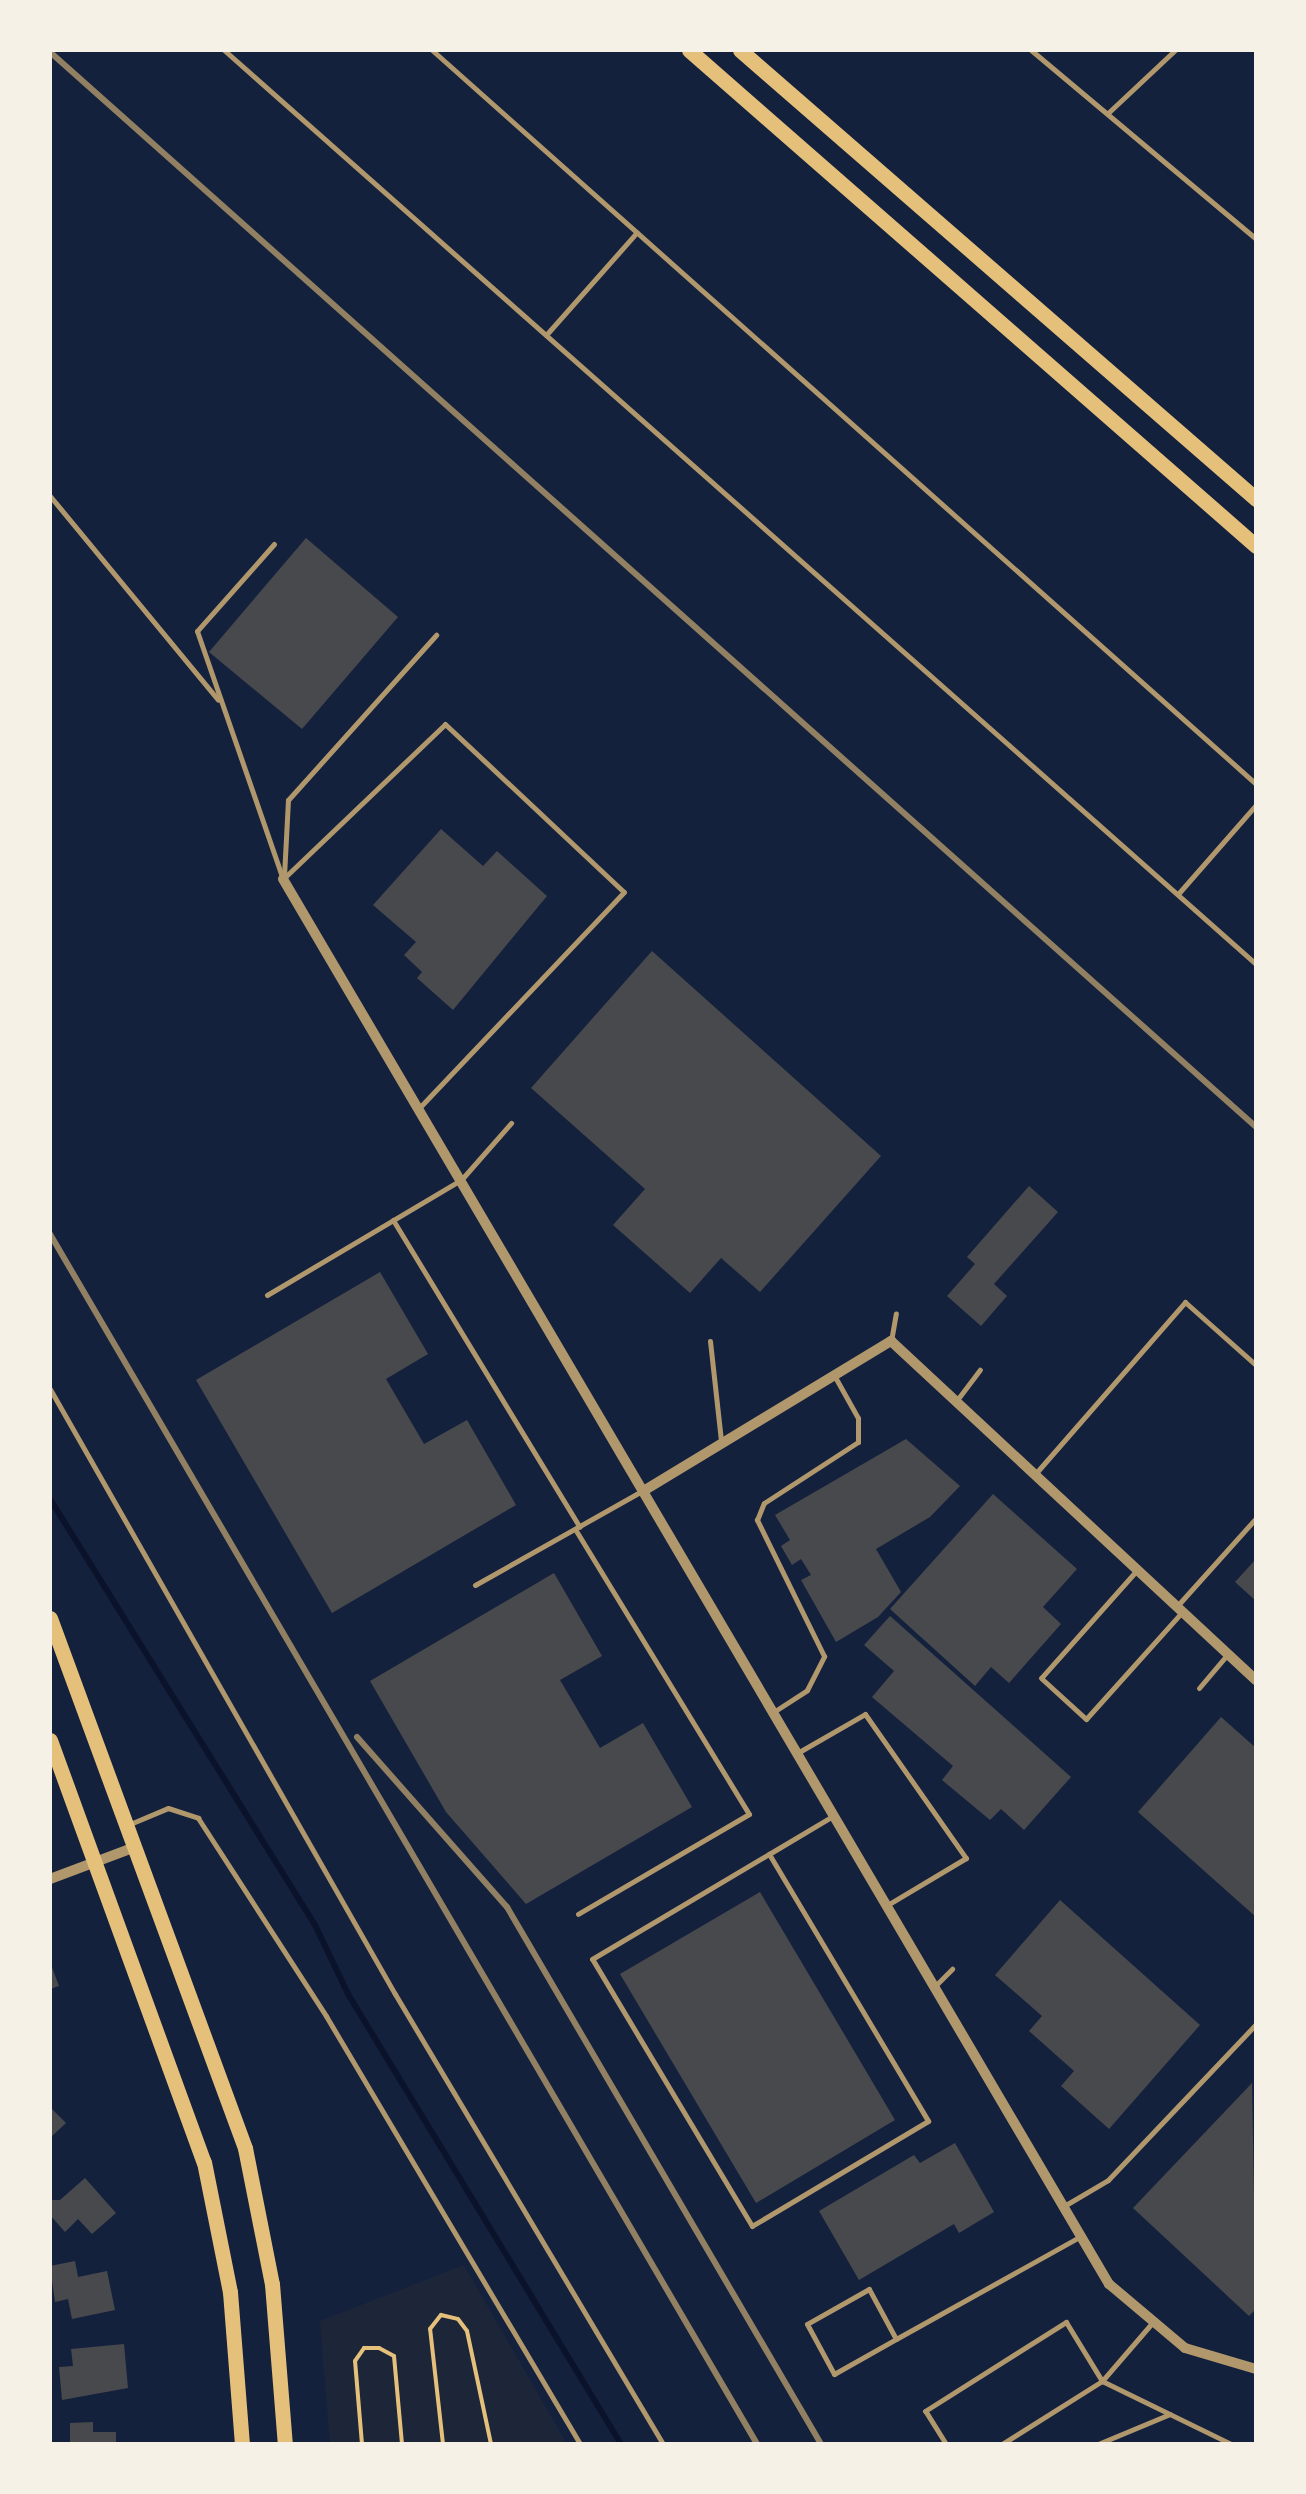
<!DOCTYPE html>
<html>
<head>
<meta charset="utf-8">
<style>
	body { margin:0 }
	#map { position:relative; width:1306px; height:2494px; overflow:hidden; background:#14213d; font-family:"PT Sans Narrow",sans-serif }
	div>[style] { position:absolute }
	[style*='--x'] { left:calc(var(--x)*1px); top:calc(var(--y)*1px); width:calc(var(--w)*1px); rotate:calc(var(--a)*1deg) }
	.green>* { inset:0; background:#1d2539 }
	.stream>* { height:6px; margin:-3px; padding:0 3px; transform-origin:3px; border-radius:3px; background:#0b132b }
	.building>* { inset:0; background:#48494c }
	.path>* { height:4px; margin:-2px; padding:0 2px; transform-origin:2px; border-radius:2px; background:#e5c07b }
	.service>* { height:5px; margin:-2.5px; padding:0 2.5px; transform-origin:2.5px; border-radius:2.5px; background:#b1986c }
	.minor>* { height:10px; margin:-5px; padding:0 5px; transform-origin:5px; border-radius:5px; background:#b1986c }
	.secondary>* { height:15px; margin:-7.5px; padding:0 7.5px; transform-origin:7.5px; border-radius:7.5px; background:#e5c07b }
	.rail>* { height:6px; margin:-3px; padding:0 3px; transform-origin:3px; border-radius:3px; background:#918062 }
	span { translate:-50% -50%; white-space:nowrap; text-align:center; line-height:1.15; -webkit-text-stroke:8px #f6f1e7; paint-order:stroke }
	.frame { position:absolute; inset:0; border:52px solid #f6f1e7; pointer-events:none }
</style>
</head>
<body>
<div id="map">
	<div class="green">
		<i style="clip-path:polygon(464px 2265px,567px 2444px,330px 2444px,320px 2321px)"></i>
	</div>
	<div class="stream">
		<i style="--x:50;--y:1499;--w:502;--a:58.12"></i>
		<i style="--x:315;--y:1925;--w:76;--a:64.4"></i>
		<i style="--x:348;--y:1994;--w:526;--a:58.76"></i>
	</div>
	<div class="building">
		<i style="clip-path:polygon(306px 538px,398px 617px,302px 729px,209px 652px)"></i>
		<i style="clip-path:polygon(441px 829px,483px 866px,497px 851px,547px 896px,453px 1010px,417px 978px,422px 972px,404px 955px,416px 942px,373px 905px)"></i>
		<i style="clip-path:polygon(652px 951px,881px 1156px,760px 1292px,721px 1258px,690px 1293px,613px 1225px,645px 1189px,531px 1088px)"></i>
		<i style="clip-path:polygon(1029px 1186px,1058px 1212px,994px 1284px,1007px 1296px,981px 1326px,947px 1296px,975px 1264px,967px 1257px)"></i>
		<i style="clip-path:polygon(380px 1272px,428px 1354px,386px 1379px,424px 1444px,467px 1420px,516px 1505px,332px 1613px,196px 1380px)"></i>
		<i style="clip-path:polygon(906px 1439px,960px 1486px,930px 1517px,876px 1549px,901px 1592px,878px 1617px,836px 1642px,801px 1580px,811px 1575px,801px 1559px,792px 1565px,781px 1546px,790px 1540px,775px 1515px)"></i>
		<i style="clip-path:polygon(993px 1494px,1077px 1569px,1043px 1607px,1061px 1624px,1009px 1683px,991px 1667px,975px 1686px,890px 1609px)"></i>
		<i style="clip-path:polygon(1256px 1559px,1256px 1601px,1235px 1582px)"></i>
		<i style="clip-path:polygon(554px 1573px,602px 1656px,560px 1680px,600px 1748px,643px 1723px,692px 1807px,526px 1904px,446px 1812px,370px 1681px)"></i>
		<i style="clip-path:polygon(890px 1616px,1071px 1777px,1024px 1830px,1001px 1809px,990px 1820px,942px 1780px,953px 1766px,872px 1697px,894px 1671px,864px 1645px)"></i>
		<i style="clip-path:polygon(1221px 1717px,1256px 1748px,1256px 1917px,1138px 1812px)"></i>
		<i style="clip-path:polygon(760px 1892px,895px 2120px,756px 2203px,620px 1974px)"></i>
		<i style="clip-path:polygon(1060px 1900px,1200px 2025px,1109px 2129px,1061px 2086px,1074px 2071px,1029px 2031px,1042px 2016px,995px 1975px)"></i>
		<i style="clip-path:polygon(50px 1962px,59px 1986px,50px 1989px)"></i>
		<i style="clip-path:polygon(1252px 2083px,1256px 2309px,1249px 2316px,1133px 2208px)"></i>
		<i style="clip-path:polygon(50px 2107px,66px 2123px,50px 2138px)"></i>
		<i style="clip-path:polygon(955px 2143px,994px 2212px,959px 2233px,954px 2224px,859px 2280px,819px 2211px,914px 2155px,920px 2163px)"></i>
		<i style="clip-path:polygon(85px 2178px,116px 2213px,92px 2234px,78px 2219px,65px 2232px,50px 2215px,50px 2200px,60px 2200px)"></i>
		<i style="clip-path:polygon(75px 2261px,78px 2277px,107px 2271px,115px 2310px,72px 2319px,68px 2299px,55px 2302px,50px 2266px)"></i>
		<i style="clip-path:polygon(124px 2344px,128px 2388px,62px 2400px,59px 2367px,73px 2366px,71px 2349px)"></i>
		<i style="clip-path:polygon(93px 2422px,93px 2432px,116px 2432px,116px 2444px,70px 2444px,70px 2423px)"></i>
	</div>
	<div class="path">
		<i style="--x:362;--y:2444;--w:83;--a:-94.8"></i>
		<i style="--x:355;--y:2361;--w:16;--a:-55"></i>
		<i style="--x:364;--y:2348;--w:15;--a:0"></i>
		<i style="--x:379;--y:2348;--w:17;--a:28"></i>
		<i style="--x:394;--y:2356;--w:88;--a:84.8"></i>
		<i style="--x:443;--y:2444;--w:116;--a:-96.4"></i>
		<i style="--x:430;--y:2329;--w:18;--a:-52"></i>
		<i style="--x:441;--y:2315;--w:17;--a:13"></i>
		<i style="--x:458;--y:2319;--w:15;--a:53"></i>
		<i style="--x:467;--y:2331;--w:116;--a:78"></i>
	</div>
	<div class="service">
		<i style="--x:224;--y:50;--w:1379;--a:41.53"></i>
		<i style="--x:432;--y:50;--w:1104;--a:41.69"></i>
		<i style="--x:1031;--y:50;--w:294;--a:40"></i>
		<i style="--x:1109;--y:112;--w:91;--a:-43.2"></i>
		<i style="--x:546;--y:335;--w:137;--a:-48.5"></i>
		<i style="--x:50;--y:496;--w:264;--a:50.5"></i>
		<i style="--x:274;--y:544;--w:116;--a:131.5"></i>
		<i style="--x:197;--y:631;--w:262;--a:70.9"></i>
		<i style="--x:284;--y:876;--w:76;--a:-87"></i>
		<i style="--x:288;--y:800;--w:222;--a:-48.1"></i>
		<i style="--x:283;--y:879;--w:224;--a:-43.7"></i>
		<i style="--x:445;--y:724;--w:245;--a:43.2"></i>
		<i style="--x:624;--y:892;--w:298;--a:133.5"></i>
		<i style="--x:1178;--y:894;--w:118;--a:-48.8"></i>
		<i style="--x:393;--y:1220;--w:359;--a:58.7"></i>
		<i style="--x:267;--y:1295;--w:226;--a:-30.7"></i>
		<i style="--x:461;--y:1180;--w:76;--a:-48.7"></i>
		<i style="--x:710;--y:1341;--w:100;--a:83.7"></i>
		<i style="--x:891;--y:1341;--w:28;--a:-80"></i>
		<i style="--x:50;--y:1389;--w:696;--a:60.31"></i>
		<i style="--x:395;--y:1994;--w:524;--a:59.22"></i>
		<i style="--x:957;--y:1400;--w:38;--a:-53"></i>
		<i style="--x:1036;--y:1473;--w:227;--a:-48.9"></i>
		<i style="--x:1185;--y:1302;--w:95;--a:41.6"></i>
		<i style="--x:575;--y:1529;--w:334;--a:58.6"></i>
		<i style="--x:749;--y:1814;--w:198;--a:149.7"></i>
		<i style="--x:1137;--y:1570;--w:144;--a:131.6"></i>
		<i style="--x:1041;--y:1678;--w:61;--a:42.3"></i>
		<i style="--x:1086;--y:1719;--w:144;--a:-48.1"></i>
		<i style="--x:475;--y:1585;--w:192;--a:-29.4"></i>
		<i style="--x:1178;--y:1605;--w:117;--a:-48.1"></i>
		<i style="--x:1199;--y:1688;--w:43;--a:-49.7"></i>
		<i style="--x:775;--y:1711;--w:38;--a:-33"></i>
		<i style="--x:807;--y:1690;--w:38;--a:-63"></i>
		<i style="--x:824;--y:1656;--w:152;--a:-116.2"></i>
		<i style="--x:757;--y:1520;--w:18;--a:-68"></i>
		<i style="--x:764;--y:1503;--w:112;--a:-33"></i>
		<i style="--x:858;--y:1442;--w:24;--a:-90"></i>
		<i style="--x:858;--y:1418;--w:49;--a:-119.2"></i>
		<i style="--x:799;--y:1752;--w:76;--a:-29.9"></i>
		<i style="--x:865;--y:1714;--w:176;--a:55"></i>
		<i style="--x:966;--y:1858;--w:90;--a:149.1"></i>
		<i style="--x:130;--y:1824;--w:41;--a:-22.8"></i>
		<i style="--x:168;--y:1808;--w:32;--a:18"></i>
		<i style="--x:198;--y:1818;--w:236;--a:57.1"></i>
		<i style="--x:326;--y:2016;--w:498;--a:59.3"></i>
		<i style="--x:769;--y:1854;--w:311;--a:59.2"></i>
		<i style="--x:928;--y:2121;--w:205;--a:149.2"></i>
		<i style="--x:752;--y:2226;--w:311;--a:-120.9"></i>
		<i style="--x:592;--y:1959;--w:206;--a:-30.7"></i>
		<i style="--x:769;--y:1854;--w:74;--a:-30.7"></i>
		<i style="--x:936;--y:1985;--w:23;--a:-45"></i>
		<i style="--x:1064;--y:2206;--w:51;--a:-30.6"></i>
		<i style="--x:1108;--y:2180;--w:215;--a:-46.5"></i>
		<i style="--x:1152;--y:2323;--w:77;--a:130.8"></i>
		<i style="--x:1102;--y:2381;--w:144;--a:26"></i>
		<i style="--x:896;--y:2339;--w:57;--a:-118.4"></i>
		<i style="--x:869;--y:2289;--w:71;--a:150.6"></i>
		<i style="--x:807;--y:2324;--w:57;--a:61.6"></i>
		<i style="--x:834;--y:2374;--w:71;--a:-29.4"></i>
		<i style="--x:896;--y:2339;--w:210;--a:-29.1"></i>
		<i style="--x:946;--y:2444;--w:39;--a:-122"></i>
		<i style="--x:925;--y:2411;--w:167;--a:-32.3"></i>
		<i style="--x:1066;--y:2322;--w:69;--a:58.6"></i>
		<i style="--x:1102;--y:2381;--w:118;--a:147.8"></i>
		<i style="--x:1098;--y:2444;--w:78;--a:-22.6"></i>
	</div>
	<div class="minor">
		<i style="--x:283;--y:879;--w:1630;--a:59.55"></i>
		<i style="--x:1109;--y:2284;--w:99;--a:40.1"></i>
		<i style="--x:1185;--y:2348;--w:74;--a:16.5"></i>
		<i style="--x:645;--y:1490;--w:288;--a:-31.2"></i>
		<i style="--x:891;--y:1341;--w:498;--a:42.9"></i>
		<i style="--x:50;--y:1879;--w:91;--a:-20.6"></i>
	</div>
	<div class="secondary">
		<i style="--x:689;--y:50;--w:753;--a:41.18"></i>
		<i style="--x:740;--y:50;--w:684;--a:41.03"></i>
		<i style="--x:50;--y:1618;--w:565;--a:69.8"></i>
		<i style="--x:245;--y:2148;--w:139;--a:78.8"></i>
		<i style="--x:272;--y:2284;--w:161;--a:85.4"></i>
		<i style="--x:50;--y:1740;--w:449;--a:70"></i>
		<i style="--x:204;--y:2162;--w:133;--a:78.7"></i>
		<i style="--x:230;--y:2292;--w:152;--a:85.5"></i>
	</div>
	<div class="rail">
		<i style="--x:50;--y:52;--w:1616;--a:41.71"></i>
		<i style="--x:50;--y:1234;--w:1401;--a:59.7"></i>
		<i style="--x:357;--y:1737;--w:227;--a:48.6"></i>
		<i style="--x:507;--y:1907;--w:622;--a:59.68"></i>
	</div>
	<div class="frame"></div>
</div>
</body>
</html>
